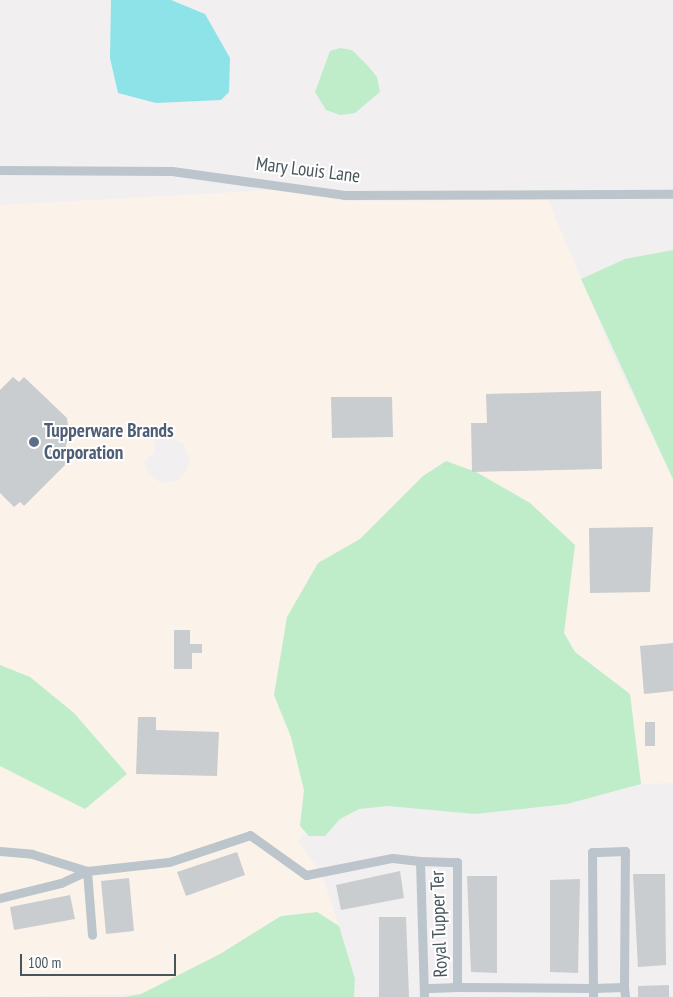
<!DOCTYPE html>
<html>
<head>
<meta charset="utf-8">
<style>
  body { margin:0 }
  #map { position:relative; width:673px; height:997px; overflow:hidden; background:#f1efef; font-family:"PT Sans Narrow",sans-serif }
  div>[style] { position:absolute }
  .commercial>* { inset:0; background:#fbf3e9 }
  .green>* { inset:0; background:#bfedca }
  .water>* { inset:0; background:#8ee3e8 }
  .building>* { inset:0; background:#c9cdd0 }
  .minor>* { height:9px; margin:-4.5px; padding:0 4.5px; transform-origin:4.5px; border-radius:4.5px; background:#bbc5cb }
  .dots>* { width:14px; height:14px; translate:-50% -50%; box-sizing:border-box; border:2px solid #fff; border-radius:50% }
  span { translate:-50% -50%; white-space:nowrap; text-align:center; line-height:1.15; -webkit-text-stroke:4px #fff; paint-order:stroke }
  .street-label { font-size:19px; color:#48555b }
  .service-label { font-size:19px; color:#4e5e75; font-weight:700 }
  .left { translate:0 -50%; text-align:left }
  .scale { position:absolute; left:20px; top:954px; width:156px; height:22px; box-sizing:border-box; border:2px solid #48555b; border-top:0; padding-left:6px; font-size:15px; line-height:18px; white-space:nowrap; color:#48555b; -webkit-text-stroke:4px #fff; paint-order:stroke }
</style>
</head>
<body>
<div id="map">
  <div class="commercial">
    <i style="clip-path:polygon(evenodd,275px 190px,344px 201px,548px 200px,616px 362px,673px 479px,673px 783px,641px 784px,630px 694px,575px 652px,564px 633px,575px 545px,530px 503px,476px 472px,423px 476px,360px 539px,318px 563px,274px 695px,291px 737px,304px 790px,300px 825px,305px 832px,298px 842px,321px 872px,339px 926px,317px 912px,141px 994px,0 997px,0 766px,85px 809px,127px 774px,74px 713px,30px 677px,0 665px,0 205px,275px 190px,169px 437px,183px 444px,190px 459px,186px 472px,176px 481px,161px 483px,149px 475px,144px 461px,154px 453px,154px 441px,169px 437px)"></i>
  </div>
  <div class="green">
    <i style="clip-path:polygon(340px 48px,352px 50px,368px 66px,377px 77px,380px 92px,355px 113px,340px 115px,326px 110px,315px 92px,330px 51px)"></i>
    <i style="clip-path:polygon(673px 250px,673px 479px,581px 279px,625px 259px)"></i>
    <i style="clip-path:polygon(446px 461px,476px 472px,530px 503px,575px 545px,564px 633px,575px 652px,630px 694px,641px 784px,567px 804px,475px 814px,388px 806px,359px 809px,340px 819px,325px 836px,309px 836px,300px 826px,304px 790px,291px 737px,274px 695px,287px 617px,318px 563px,360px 539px,423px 476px)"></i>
    <i style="clip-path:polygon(0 665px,30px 677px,74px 713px,127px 774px,85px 809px,0 766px)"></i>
    <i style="clip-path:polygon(317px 912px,339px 926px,355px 979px,354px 997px,125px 997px,141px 994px,220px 954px,281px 916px)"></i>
  </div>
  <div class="water">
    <i style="clip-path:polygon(111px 0,171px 0,205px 14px,230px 58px,229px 92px,221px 100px,156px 103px,118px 93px,110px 58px)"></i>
  </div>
  <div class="building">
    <i style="clip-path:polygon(13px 377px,19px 382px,24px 377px,67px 418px,70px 440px,66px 444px,66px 464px,24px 506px,20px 502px,14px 507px,0 493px,0 390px)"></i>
    <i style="clip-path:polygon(601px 391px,602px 469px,472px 472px,471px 423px,487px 423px,486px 394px)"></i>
    <i style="clip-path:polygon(331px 397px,392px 397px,393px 437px,332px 438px)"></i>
    <i style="clip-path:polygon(653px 527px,650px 592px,590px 593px,589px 528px)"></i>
    <i style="clip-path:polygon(174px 630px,190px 630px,190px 644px,202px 644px,202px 653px,192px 653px,192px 669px,174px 669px)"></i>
    <i style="clip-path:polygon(673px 643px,673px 691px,644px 694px,640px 646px)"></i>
    <i style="clip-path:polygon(138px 717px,156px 717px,156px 730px,219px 732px,217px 776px,136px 774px)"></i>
    <i style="clip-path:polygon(645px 722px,655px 722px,655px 746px,645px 746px)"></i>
    <i style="clip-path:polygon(237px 852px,245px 875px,186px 896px,177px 872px)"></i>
    <i style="clip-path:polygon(400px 871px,404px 898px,341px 910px,336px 885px)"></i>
    <i style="clip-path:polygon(633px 874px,665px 874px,666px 965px,638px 967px)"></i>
    <i style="clip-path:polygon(467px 876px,497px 876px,497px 973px,471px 972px)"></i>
    <i style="clip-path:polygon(129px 878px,134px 931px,106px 934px,101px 881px)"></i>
    <i style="clip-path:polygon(580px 879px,578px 973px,550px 972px,550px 880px)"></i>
    <i style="clip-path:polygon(70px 895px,75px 919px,14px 930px,10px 907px)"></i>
    <i style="clip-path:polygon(379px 917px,406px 917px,409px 997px,379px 997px)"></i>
    <i style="clip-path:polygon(669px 985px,669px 997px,638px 997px,638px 986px)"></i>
  </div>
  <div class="minor">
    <i style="left:0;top:170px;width:172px;rotate:0.3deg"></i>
    <i style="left:172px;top:171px;width:174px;rotate:7.9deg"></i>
    <i style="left:344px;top:195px;width:329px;rotate:-0.2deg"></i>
    <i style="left:0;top:851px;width:32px;rotate:5deg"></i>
    <i style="left:32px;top:854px;width:58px;rotate:17.2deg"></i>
    <i style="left:87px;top:871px;width:64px;rotate:85.5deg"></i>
    <i style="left:420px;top:861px;width:37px;rotate:2deg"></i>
    <i style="left:457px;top:862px;width:125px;rotate:90deg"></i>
    <i style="left:457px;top:987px;width:33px;rotate:178deg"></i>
    <i style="left:0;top:898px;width:63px;rotate:-13.8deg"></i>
    <i style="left:61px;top:883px;width:29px;rotate:-25deg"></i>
    <i style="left:87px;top:871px;width:82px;rotate:-6.3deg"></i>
    <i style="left:169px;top:862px;width:85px;rotate:-18.4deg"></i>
    <i style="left:250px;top:835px;width:69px;rotate:35.5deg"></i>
    <i style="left:306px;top:875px;width:88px;rotate:-11.2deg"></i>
    <i style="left:392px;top:858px;width:28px;rotate:6deg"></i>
    <i style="left:420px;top:861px;width:136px;rotate:88.3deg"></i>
    <i style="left:457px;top:987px;width:136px;rotate:0.4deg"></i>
    <i style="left:593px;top:988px;width:9px;rotate:90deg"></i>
    <i style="left:624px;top:987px;width:136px;rotate:-89.6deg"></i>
    <i style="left:625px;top:851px;width:33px;rotate:178deg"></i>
    <i style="left:592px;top:852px;width:136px;rotate:89.6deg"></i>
    <i style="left:593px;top:988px;width:31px;rotate:-2deg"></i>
    <i style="left:624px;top:987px;width:10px;rotate:84deg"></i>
  </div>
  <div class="dots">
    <i style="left:34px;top:442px;background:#5c6f8a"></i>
  </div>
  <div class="street-label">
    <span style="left:308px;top:170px;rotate:7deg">Mary Louis Lane</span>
    <span style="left:439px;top:924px;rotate:-92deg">Royal Tupper Ter</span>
  </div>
  <div class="service-label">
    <span class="left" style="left:44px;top:442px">Tupperware Brands<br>Corporation</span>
  </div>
  <div class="scale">100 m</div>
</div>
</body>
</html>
